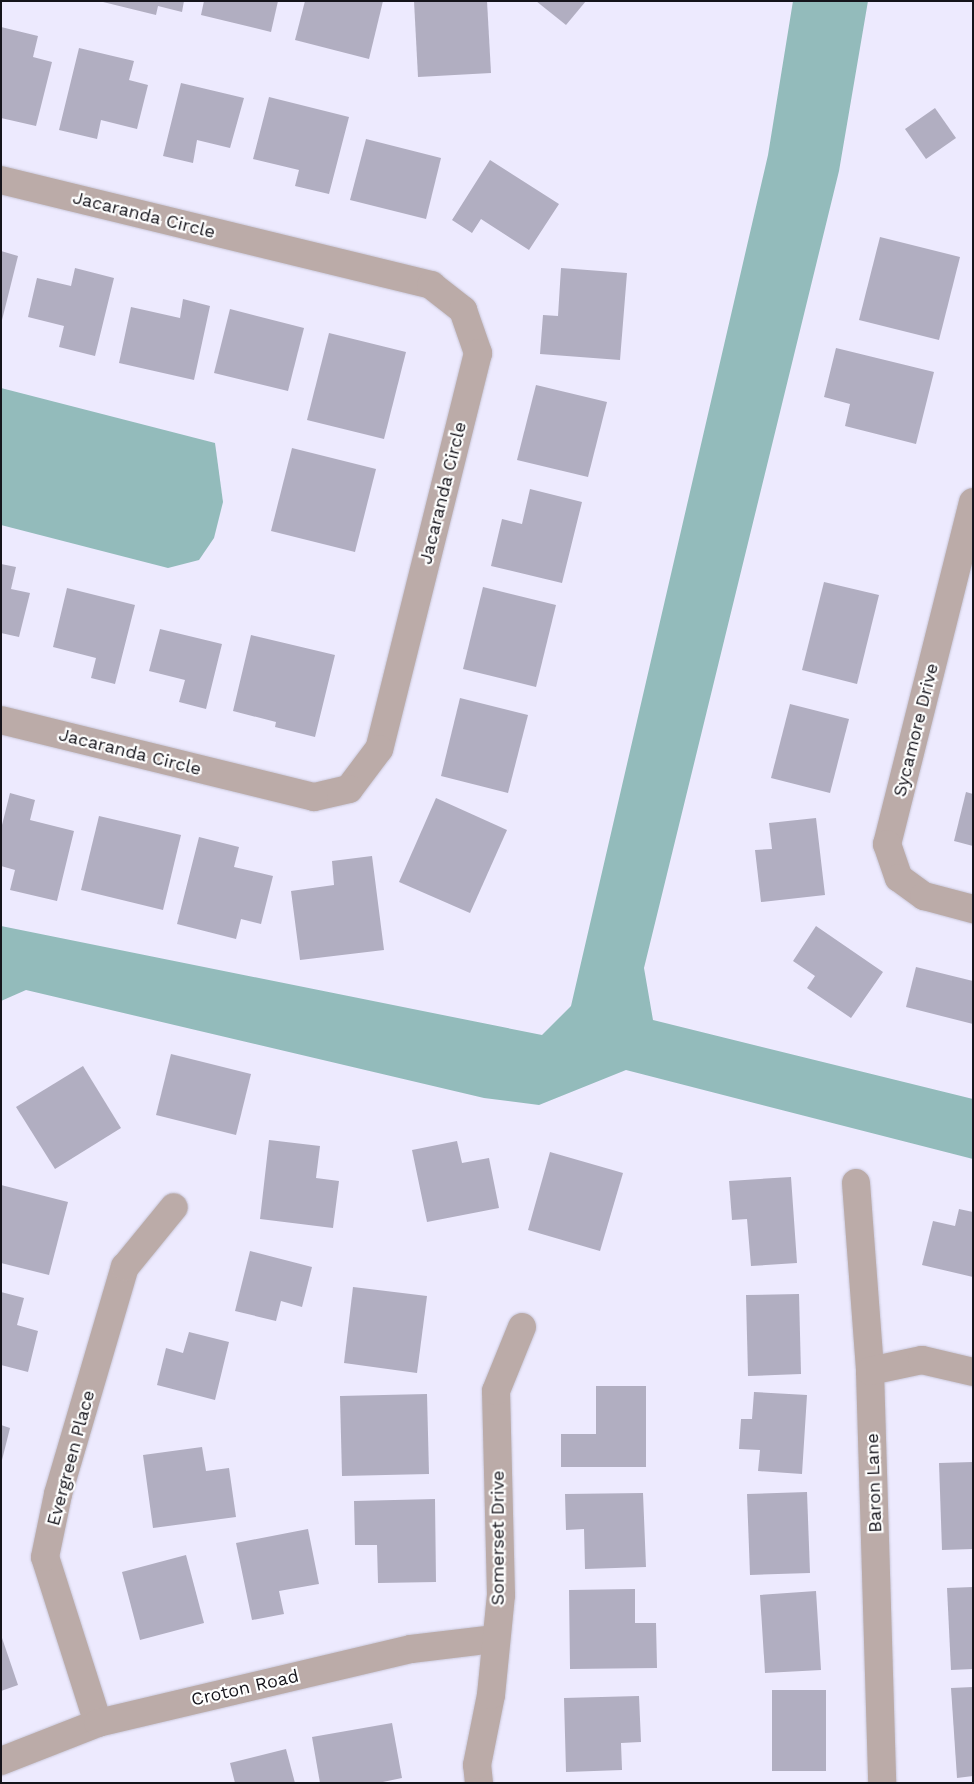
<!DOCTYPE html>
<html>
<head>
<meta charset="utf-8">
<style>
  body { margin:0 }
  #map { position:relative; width:974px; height:1784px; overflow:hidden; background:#edeafe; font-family:"Work Sans",sans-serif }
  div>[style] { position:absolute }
  .water>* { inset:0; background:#93bbbb }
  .building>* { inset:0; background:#b1aec1 }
  .roads { filter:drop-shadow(0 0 1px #cac8da) drop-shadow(0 0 1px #cac8da) }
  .street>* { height:28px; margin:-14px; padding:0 14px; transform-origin:14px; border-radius:14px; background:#bbaba8 }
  span { translate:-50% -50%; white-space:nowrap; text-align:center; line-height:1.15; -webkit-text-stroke:4.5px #fff; paint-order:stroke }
  .street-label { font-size:18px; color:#15141b }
  .frame { position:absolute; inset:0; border:2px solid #15141b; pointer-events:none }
</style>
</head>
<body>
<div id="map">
  <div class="water">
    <i style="clip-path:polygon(793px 1px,868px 1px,839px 171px,644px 968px,653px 1020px,973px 1099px,973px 1159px,626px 1070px,539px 1105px,484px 1098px,26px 990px,1px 1001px,1px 926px,542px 1035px,571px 1006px,768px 155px)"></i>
    <i style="clip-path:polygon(1px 388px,215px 443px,223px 502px,214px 538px,199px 560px,168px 568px,1px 525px)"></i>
  </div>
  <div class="building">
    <i style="clip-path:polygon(184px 1px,182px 12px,158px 6px,156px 15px,103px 2px)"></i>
    <i style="clip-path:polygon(204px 1px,278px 1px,271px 32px,201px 15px)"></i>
    <i style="clip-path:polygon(305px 1px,383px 1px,369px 59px,295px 40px)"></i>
    <i style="clip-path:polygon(414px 1px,487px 1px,491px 73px,418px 77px)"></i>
    <i style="clip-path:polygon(536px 1px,586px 1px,566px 25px)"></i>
    <i style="clip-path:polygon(1px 27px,38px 36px,33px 57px,52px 62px,36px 126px,1px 118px)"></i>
    <i style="clip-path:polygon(79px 48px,134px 61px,129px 80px,148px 85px,137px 129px,101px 120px,97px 139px,59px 130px)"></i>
    <i style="clip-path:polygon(181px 83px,244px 98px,230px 148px,197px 140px,193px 163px,163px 156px)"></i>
    <i style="clip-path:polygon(269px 97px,349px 117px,329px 194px,295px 186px,299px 170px,253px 159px)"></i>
    <i style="clip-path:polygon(935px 108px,956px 138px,926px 159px,905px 129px)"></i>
    <i style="clip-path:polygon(366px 139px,441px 158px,426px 219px,350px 200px)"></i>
    <i style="clip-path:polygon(490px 160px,559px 204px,529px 250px,481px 219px,472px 233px,452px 220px)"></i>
    <i style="clip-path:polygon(880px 237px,960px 257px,939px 340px,859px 320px)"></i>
    <i style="clip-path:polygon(1px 251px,18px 256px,2px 320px,1px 320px)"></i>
    <i style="clip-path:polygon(75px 268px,114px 278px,95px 356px,59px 347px,64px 326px,28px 317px,37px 278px,71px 286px)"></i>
    <i style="clip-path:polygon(561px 268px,627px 273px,620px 360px,540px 354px,543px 315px,558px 316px)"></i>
    <i style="clip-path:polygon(183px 299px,210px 306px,194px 380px,119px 363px,131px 307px,180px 318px)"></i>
    <i style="clip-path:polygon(230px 309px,304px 328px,288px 391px,214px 373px)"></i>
    <i style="clip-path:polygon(329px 333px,406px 352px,384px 439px,307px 420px)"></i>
    <i style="clip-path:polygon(836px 348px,934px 372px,916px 444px,845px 426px,850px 404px,824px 397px)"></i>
    <i style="clip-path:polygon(536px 385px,607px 402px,588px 477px,517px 460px)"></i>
    <i style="clip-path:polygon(292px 448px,376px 469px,355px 552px,271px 531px)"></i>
    <i style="clip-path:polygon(530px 489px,582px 502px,562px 583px,491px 566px,502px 519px,522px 524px)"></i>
    <i style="clip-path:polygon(1px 564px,16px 567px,11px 589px,30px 593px,19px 637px,1px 633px)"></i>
    <i style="clip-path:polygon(824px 582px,879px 595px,857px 684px,802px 670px)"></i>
    <i style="clip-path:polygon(483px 587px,556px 605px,536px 687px,463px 669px)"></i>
    <i style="clip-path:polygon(67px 588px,135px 605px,115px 684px,91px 678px,96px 658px,53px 647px)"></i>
    <i style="clip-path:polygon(160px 629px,222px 644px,206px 709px,179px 702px,185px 680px,149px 671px)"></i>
    <i style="clip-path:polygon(251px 635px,335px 655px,315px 737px,275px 727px,276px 722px,233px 711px)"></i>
    <i style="clip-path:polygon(460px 698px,528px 715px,508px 793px,441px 776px)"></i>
    <i style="clip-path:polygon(790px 704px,849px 719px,830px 793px,771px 778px)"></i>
    <i style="clip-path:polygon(966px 792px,973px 794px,973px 846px,954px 841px)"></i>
    <i style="clip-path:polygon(10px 793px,35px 800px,30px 820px,74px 831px,57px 901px,10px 890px,15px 870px,1px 866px,1px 829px)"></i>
    <i style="clip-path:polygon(436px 798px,507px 830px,470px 913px,399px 882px)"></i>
    <i style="clip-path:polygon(99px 816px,181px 835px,163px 910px,81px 890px)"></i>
    <i style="clip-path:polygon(816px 818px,825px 895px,761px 902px,755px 850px,772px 849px,769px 823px)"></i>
    <i style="clip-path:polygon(199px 837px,239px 847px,234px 867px,273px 876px,261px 924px,241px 919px,236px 939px,177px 924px)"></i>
    <i style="clip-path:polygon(372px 856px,384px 950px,300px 960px,291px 891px,334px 885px,332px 861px)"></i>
    <i style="clip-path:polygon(816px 926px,883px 972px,851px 1018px,807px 988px,815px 976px,793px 961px)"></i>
    <i style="clip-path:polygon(916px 967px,973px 981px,973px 1024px,906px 1007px)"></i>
    <i style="clip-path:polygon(171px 1054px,251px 1074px,236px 1135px,156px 1115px)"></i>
    <i style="clip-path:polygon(83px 1066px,121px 1128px,55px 1169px,16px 1107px)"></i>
    <i style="clip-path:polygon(269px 1140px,320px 1146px,316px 1178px,339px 1181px,333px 1228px,260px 1219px)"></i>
    <i style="clip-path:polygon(457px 1141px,462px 1163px,489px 1158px,499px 1208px,427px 1222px,412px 1150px)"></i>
    <i style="clip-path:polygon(550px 1152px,623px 1173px,600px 1251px,528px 1230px)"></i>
    <i style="clip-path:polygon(791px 1177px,797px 1263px,751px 1266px,747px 1219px,732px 1220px,729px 1181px)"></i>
    <i style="clip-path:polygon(1px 1185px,68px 1202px,49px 1275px,1px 1263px)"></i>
    <i style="clip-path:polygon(959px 1209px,973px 1212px,973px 1277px,922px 1265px,933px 1221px,955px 1226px)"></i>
    <i style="clip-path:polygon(250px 1251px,312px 1267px,302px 1307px,281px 1301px,276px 1321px,235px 1311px)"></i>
    <i style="clip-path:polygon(353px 1287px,427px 1296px,417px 1373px,344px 1363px)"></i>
    <i style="clip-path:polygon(1px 1292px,24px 1298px,17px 1325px,38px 1331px,28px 1372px,1px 1365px)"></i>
    <i style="clip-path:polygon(799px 1294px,801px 1374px,748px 1376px,746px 1295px)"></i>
    <i style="clip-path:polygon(189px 1332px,229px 1342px,215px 1400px,157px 1385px,166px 1348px,183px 1353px)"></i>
    <i style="clip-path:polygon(596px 1386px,646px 1386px,646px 1467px,561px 1467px,561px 1434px,596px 1434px)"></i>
    <i style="clip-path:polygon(754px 1392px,807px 1395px,802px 1474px,758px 1471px,760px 1450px,739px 1449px,741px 1419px,752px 1419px)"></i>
    <i style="clip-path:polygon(427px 1394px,429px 1474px,342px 1476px,340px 1396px)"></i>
    <i style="clip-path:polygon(1px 1425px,10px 1428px,2px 1460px,1px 1460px)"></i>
    <i style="clip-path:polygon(202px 1447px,206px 1471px,229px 1468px,236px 1517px,153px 1528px,143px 1455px)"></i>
    <i style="clip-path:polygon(973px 1462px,973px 1549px,942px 1550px,939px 1463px)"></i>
    <i style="clip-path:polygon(807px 1492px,810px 1573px,750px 1575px,747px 1494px)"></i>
    <i style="clip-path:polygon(643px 1493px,646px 1567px,585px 1569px,584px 1529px,566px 1530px,565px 1494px)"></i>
    <i style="clip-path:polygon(435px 1499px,436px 1582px,378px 1583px,377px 1545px,355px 1545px,354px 1501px)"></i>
    <i style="clip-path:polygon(308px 1529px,319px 1584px,279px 1591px,284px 1614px,252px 1620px,236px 1543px)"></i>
    <i style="clip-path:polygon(186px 1555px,204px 1623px,140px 1640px,122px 1572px)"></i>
    <i style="clip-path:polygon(973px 1587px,973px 1669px,951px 1670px,947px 1588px)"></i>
    <i style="clip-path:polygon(635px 1589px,635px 1623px,656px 1623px,657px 1668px,570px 1669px,569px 1590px)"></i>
    <i style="clip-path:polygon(816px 1591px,821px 1670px,765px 1673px,760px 1595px)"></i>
    <i style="clip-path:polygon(1px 1635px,18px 1685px,1px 1691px)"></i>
    <i style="clip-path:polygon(973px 1687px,973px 1776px,957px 1778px,951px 1688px)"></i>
    <i style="clip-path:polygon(772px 1690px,826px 1690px,826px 1771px,772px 1771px)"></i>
    <i style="clip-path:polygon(639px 1696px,641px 1742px,621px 1743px,622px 1770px,566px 1772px,564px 1698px)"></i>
    <i style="clip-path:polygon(392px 1723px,402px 1778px,378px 1783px,320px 1783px,312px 1737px)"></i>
    <i style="clip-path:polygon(286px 1749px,295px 1783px,235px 1783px,230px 1763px)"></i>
  </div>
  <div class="roads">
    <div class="street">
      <i style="left:1px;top:180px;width:443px;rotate:13.7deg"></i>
      <i style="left:431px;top:285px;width:41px;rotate:38deg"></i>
      <i style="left:463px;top:310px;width:46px;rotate:70.8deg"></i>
      <i style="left:478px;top:353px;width:408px;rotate:104deg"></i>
      <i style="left:379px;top:749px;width:50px;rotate:126.9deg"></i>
      <i style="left:349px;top:789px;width:36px;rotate:167deg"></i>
      <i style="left:314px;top:797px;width:322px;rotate:-166.2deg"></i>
      <i style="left:973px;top:502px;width:353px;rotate:104.1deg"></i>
      <i style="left:887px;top:844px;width:36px;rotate:71deg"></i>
      <i style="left:899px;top:878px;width:31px;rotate:36deg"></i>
      <i style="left:924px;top:896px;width:51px;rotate:14.9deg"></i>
      <i style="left:856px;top:1183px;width:189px;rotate:85.7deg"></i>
      <i style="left:870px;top:1371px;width:412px;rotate:88.3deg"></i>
      <i style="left:870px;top:1371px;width:53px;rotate:-11.9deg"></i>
      <i style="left:922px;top:1360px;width:52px;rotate:13.2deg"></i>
      <i style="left:98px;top:1723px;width:174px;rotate:-107.7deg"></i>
      <i style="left:45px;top:1557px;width:64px;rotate:-78.3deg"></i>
      <i style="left:58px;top:1494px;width:237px;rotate:-73.6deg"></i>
      <i style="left:125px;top:1267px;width:77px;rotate:-50.8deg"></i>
      <i style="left:1px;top:1761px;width:104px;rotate:-21.4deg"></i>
      <i style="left:98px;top:1723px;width:322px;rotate:-13.3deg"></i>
      <i style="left:411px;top:1649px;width:85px;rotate:-6.8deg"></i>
      <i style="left:479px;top:1783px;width:18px;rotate:-96deg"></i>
      <i style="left:477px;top:1765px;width:71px;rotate:-78.7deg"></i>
      <i style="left:491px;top:1695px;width:100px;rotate:-84.3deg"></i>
      <i style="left:501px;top:1595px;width:204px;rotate:-91.4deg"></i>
      <i style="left:496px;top:1391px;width:69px;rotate:-67.9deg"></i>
    </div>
  </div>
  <div class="street-label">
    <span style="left:144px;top:215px;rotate:14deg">Jacaranda Circle</span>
    <span style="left:443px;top:493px;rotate:-76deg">Jacaranda Circle</span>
    <span style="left:916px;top:730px;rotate:-76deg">Sycamore Drive</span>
    <span style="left:130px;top:752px;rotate:14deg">Jacaranda Circle</span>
    <span style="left:71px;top:1458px;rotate:-75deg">Evergreen Place</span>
    <span style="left:874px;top:1483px;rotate:-92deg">Baron Lane</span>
    <span style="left:498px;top:1538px;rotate:-90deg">Somerset Drive</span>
    <span style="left:245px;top:1688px;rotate:-13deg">Croton Road</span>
  </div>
  <div class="frame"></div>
</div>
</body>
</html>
